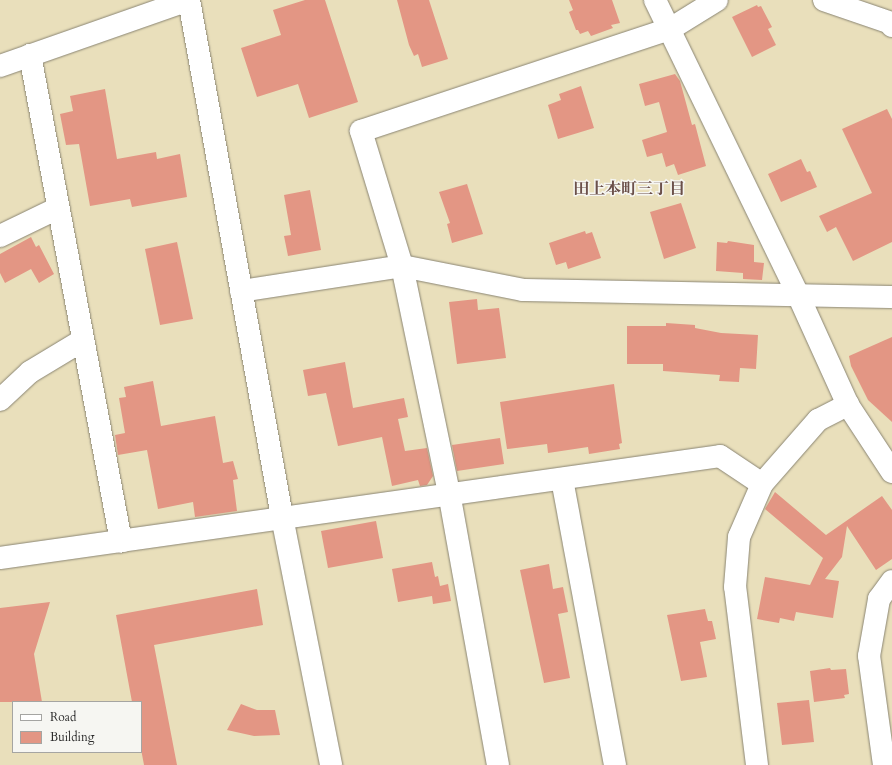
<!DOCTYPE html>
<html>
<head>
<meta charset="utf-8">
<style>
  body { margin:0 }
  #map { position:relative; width:892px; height:765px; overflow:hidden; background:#e9dfbb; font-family:Cardo,"Noto Serif JP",serif }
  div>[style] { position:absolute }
  .building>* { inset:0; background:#e39684 }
  .roads { filter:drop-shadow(0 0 1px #8a8573) drop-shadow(0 0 1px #8a8573) }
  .minor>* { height:22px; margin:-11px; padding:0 11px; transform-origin:11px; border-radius:11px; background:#fff }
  span { translate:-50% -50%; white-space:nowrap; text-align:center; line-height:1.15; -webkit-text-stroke:3px #f6f6f2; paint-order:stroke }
  .neighbourhood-label { font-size:16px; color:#6b504a; font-weight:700 }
  .legend { position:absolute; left:12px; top:701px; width:130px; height:52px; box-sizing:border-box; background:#f6f6f2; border:1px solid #a5a5a2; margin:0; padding:5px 7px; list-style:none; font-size:12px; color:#2b2b2b }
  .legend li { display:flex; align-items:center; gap:8px; height:20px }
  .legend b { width:20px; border:1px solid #a5a5a2 }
</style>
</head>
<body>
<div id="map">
  <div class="building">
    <i style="clip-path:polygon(305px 0,325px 0,358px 102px,309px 118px,298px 84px,257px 97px,241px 48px,281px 35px,273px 10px)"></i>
    <i style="clip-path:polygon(397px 0,429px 0,448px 59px,422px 67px,418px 54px,414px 56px,409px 45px)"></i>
    <i style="clip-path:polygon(569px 0,612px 0,620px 23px,611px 25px,613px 28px,591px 36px,588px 31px,580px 34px,578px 30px,576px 30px,569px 12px,573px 10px)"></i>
    <i style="clip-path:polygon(757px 5px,758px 7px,761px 6px,772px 27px,768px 29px,776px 45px,752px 57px,732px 17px)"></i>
    <i style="clip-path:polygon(675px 74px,680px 81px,692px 125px,695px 124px,706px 166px,678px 175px,674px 164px,666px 167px,662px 153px,647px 157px,642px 140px,667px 132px,659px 102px,645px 106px,639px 84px)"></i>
    <i style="clip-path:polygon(581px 86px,594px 128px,558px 139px,548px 105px,561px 100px,559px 94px)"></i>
    <i style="clip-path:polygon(105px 89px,117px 159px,156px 152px,157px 159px,180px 154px,187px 197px,132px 207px,130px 199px,90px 206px,79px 144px,66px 145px,60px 114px,73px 111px,70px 96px)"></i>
    <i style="clip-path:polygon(887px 109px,892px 119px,892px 242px,853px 261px,836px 227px,827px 232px,819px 216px,872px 193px,842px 129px)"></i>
    <i style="clip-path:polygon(801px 159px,807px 172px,810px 171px,817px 187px,781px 202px,768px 174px)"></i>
    <i style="clip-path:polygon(467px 184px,483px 234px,452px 243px,447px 224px,450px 223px,439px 192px)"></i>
    <i style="clip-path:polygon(310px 190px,321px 250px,288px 256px,284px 236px,291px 235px,284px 195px)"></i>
    <i style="clip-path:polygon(681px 203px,696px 248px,664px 259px,650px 212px)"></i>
    <i style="clip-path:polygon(585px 231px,586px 234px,592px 232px,601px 258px,568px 269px,566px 262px,556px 265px,549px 243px)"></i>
    <i style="clip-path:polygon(31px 237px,36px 247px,39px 245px,54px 274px,39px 283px,31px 269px,5px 283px,0 273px,0 254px)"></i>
    <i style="clip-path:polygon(728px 241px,754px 245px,754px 262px,764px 263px,762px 280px,743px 279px,743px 273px,716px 271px,717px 242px,727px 243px)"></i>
    <i style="clip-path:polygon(177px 242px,193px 319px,160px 325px,145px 249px)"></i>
    <i style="clip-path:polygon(477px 299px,478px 310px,499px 308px,506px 358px,457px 364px,449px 302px)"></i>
    <i style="clip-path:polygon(666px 323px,695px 325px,695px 328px,721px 333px,758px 335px,756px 369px,740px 368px,739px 382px,719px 381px,720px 375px,663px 371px,663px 364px,627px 364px,627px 326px,666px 326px)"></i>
    <i style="clip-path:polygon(892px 337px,892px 422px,868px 400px,851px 366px,849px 356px)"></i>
    <i style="clip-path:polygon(345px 362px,353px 408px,404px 398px,408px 417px,398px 419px,405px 451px,427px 448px,433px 476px,427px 485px,420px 486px,418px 480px,392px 486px,382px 437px,338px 446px,326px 393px,308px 396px,303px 370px)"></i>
    <i style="clip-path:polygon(153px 381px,161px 426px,215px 416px,223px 463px,233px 461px,238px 479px,233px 480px,237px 511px,195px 517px,193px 502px,158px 509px,147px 450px,118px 455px,115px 435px,125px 433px,119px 398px,126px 397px,124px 387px)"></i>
    <i style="clip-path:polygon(614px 384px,622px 443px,619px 444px,620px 449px,589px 454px,588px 447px,548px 453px,547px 444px,507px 449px,500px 402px)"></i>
    <i style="clip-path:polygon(500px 438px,504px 464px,457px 471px,452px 445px)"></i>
    <i style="clip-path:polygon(775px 492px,826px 535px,882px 496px,892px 510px,892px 559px,876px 570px,847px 526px,842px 557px,825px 579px,839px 581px,833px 618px,796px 612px,794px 621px,780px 618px,779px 623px,757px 619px,765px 577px,810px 585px,823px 558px,765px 509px)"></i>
    <i style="clip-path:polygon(376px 521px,383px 558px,328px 568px,321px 531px)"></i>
    <i style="clip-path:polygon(432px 562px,435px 577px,438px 576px,440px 586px,448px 584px,451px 601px,433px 604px,432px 596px,398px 602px,392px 569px)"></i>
    <i style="clip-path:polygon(549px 564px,553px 589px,563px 587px,568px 612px,558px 614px,570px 678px,544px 683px,520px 570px)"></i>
    <i style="clip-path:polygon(257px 589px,263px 625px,154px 645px,177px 765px,144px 765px,141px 749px,141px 702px,132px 702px,116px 615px)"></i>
    <i style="clip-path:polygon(50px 602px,34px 654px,42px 702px,0 702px,0 608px)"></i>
    <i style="clip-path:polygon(705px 609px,708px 621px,712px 621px,716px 639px,700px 642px,707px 677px,681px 681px,667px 615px)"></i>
    <i style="clip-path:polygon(830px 668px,831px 670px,846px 669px,849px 694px,844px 695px,845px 698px,814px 702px,810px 671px)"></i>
    <i style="clip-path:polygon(809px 700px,814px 742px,782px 745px,777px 703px)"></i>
    <i style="clip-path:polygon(241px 704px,257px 710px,275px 710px,280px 735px,254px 736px,227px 730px)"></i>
  </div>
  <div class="roads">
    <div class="minor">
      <i style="left:189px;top:0;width:525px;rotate:79.8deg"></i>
      <i style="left:282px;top:517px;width:253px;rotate:78.8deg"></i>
      <i style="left:655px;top:0;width:330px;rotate:64.1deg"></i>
      <i style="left:799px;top:297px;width:119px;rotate:65.6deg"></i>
      <i style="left:848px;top:405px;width:80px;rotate:56.7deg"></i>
      <i style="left:824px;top:0;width:71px;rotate:18.9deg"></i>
      <i style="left:891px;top:23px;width:3px;rotate:72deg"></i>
      <i style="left:30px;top:55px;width:495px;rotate:79.4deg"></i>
      <i style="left:0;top:66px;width:199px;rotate:-19.3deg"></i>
      <i style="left:0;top:236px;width:64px;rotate:-25.8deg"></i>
      <i style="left:241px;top:291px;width:163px;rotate:-8.8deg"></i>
      <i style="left:402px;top:266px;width:123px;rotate:11.2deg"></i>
      <i style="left:523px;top:290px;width:369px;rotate:1.1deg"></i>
      <i style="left:0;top:400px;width:41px;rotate:-43deg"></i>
      <i style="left:30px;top:372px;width:62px;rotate:-31.1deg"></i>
      <i style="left:562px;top:479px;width:291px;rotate:79.5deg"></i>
      <i style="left:0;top:558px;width:727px;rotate:-8.06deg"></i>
      <i style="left:720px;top:456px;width:50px;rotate:33.7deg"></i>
      <i style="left:498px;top:765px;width:276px;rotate:-100.2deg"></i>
      <i style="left:449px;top:493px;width:232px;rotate:-101.7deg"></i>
      <i style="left:402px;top:266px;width:141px;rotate:-106.9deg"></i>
      <i style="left:361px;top:131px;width:325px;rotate:-18.3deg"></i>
      <i style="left:670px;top:29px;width:55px;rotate:-31.7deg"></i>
      <i style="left:757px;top:765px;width:179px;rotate:-97deg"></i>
      <i style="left:735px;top:587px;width:50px;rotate:-85.4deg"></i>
      <i style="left:739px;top:537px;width:58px;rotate:-66.5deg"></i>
      <i style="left:762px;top:484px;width:85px;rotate:-48.8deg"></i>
      <i style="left:818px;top:420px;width:34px;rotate:-27deg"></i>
      <i style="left:884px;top:765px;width:110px;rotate:-97.8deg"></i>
      <i style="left:869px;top:656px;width:58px;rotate:-80deg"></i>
      <i style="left:879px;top:599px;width:22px;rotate:-54deg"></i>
    </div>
  </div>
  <div class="neighbourhood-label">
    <span style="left:629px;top:189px">田上本町三丁目</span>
  </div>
  <ul class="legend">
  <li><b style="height:5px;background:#fff"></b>Road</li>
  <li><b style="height:11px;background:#e39684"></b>Building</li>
  </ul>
</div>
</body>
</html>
